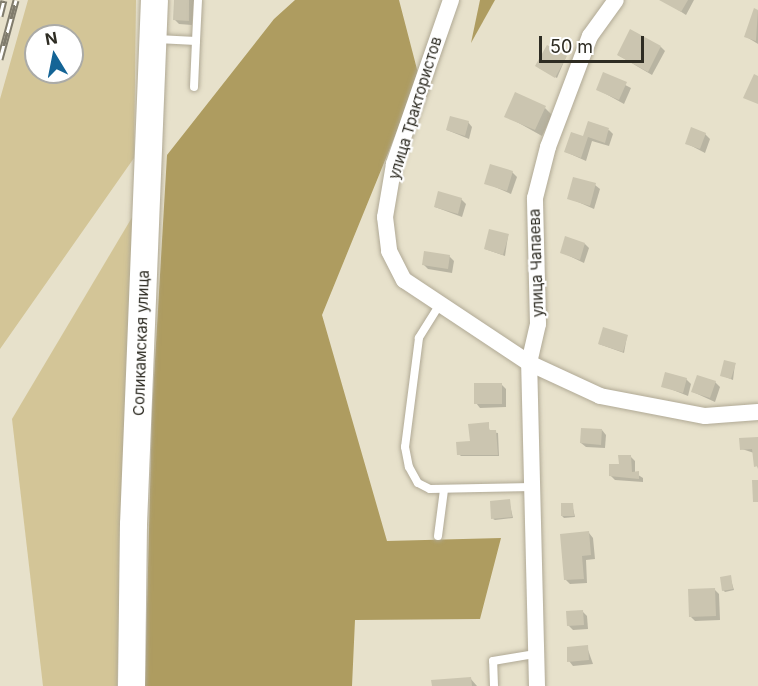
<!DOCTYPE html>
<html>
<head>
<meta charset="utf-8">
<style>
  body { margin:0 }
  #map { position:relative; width:758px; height:686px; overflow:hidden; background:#e7e1cb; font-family:Inter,sans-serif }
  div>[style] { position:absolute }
  .green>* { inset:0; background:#d3c597 }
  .forest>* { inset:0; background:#ae9c60 }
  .shadow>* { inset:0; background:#0003 }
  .building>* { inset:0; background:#cbc5b0 }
  .roads { filter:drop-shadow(0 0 2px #b0a995) drop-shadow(0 0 2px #b0a995) }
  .lane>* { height:8px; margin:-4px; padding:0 4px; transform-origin:4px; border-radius:4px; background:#fff }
  .street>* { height:16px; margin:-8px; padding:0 8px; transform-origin:8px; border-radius:8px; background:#fff }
  .primary>* { height:27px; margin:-13.5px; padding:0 13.5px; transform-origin:13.5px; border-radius:13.5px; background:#fff }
  .rail>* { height:7px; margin-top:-3.5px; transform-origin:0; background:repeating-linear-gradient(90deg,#fff 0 14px,#807c6d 0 28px); box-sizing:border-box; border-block:2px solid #807c6d }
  span { translate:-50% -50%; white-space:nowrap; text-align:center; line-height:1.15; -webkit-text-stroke:4.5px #fff; paint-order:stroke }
  .street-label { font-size:15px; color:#2e2c23 }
  .north { position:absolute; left:24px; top:24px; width:60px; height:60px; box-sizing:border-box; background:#fff; border:2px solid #ababa7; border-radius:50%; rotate:350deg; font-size:16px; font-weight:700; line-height:24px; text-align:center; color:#2e2c23 }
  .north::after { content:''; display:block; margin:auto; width:21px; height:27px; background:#146496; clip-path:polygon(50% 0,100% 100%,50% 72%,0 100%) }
  .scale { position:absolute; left:539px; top:36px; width:105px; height:27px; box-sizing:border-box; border:3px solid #2e2c23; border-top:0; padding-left:8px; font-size:18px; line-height:21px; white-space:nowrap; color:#2e2c23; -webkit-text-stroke:4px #fff; paint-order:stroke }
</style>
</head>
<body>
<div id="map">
  <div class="green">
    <i style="clip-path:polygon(evenodd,28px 0,136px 0,134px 158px,0 349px,0 99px,28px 0,36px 36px,72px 36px,72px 72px,36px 72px,36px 36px)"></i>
    <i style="clip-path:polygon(134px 214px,117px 686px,43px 686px,12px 419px)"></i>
  </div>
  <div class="forest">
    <i style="clip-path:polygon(295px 0,399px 0,419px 77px,322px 315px,387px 541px,501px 538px,480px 619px,355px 620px,352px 686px,145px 686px,152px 412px,167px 155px,274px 19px)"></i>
    <i style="clip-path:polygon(480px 0,495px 0,471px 43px)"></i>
  </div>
  <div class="shadow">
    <i style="clip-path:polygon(176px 0,194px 0,192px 25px,179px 24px,175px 20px)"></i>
    <i style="clip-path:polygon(663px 0,694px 0,686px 15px)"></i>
    <i style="clip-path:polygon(755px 10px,758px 11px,758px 44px,745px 36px)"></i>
    <i style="clip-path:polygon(661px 47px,665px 51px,652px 75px,618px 55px)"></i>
    <i style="clip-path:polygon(566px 57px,557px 78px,539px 68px)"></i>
    <i style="clip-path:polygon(604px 74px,631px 88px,624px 104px,597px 89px)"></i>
    <i style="clip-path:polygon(545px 108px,552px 115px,542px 136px,506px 116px)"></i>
    <i style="clip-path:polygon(468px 122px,472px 127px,469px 139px,447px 130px)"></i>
    <i style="clip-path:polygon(609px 130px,613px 134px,609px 146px,592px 141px,586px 161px,566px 152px,584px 138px)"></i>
    <i style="clip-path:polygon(705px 134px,710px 139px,705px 153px,686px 143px)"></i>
    <i style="clip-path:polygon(512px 172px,517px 177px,511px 194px,486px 183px)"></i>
    <i style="clip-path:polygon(595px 185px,600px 189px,594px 209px,569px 198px)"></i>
    <i style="clip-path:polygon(461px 199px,466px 204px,462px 217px,435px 207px)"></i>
    <i style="clip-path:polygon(508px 236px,505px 256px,485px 249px)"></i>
    <i style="clip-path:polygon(585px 244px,589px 248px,584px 263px,561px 252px)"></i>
    <i style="clip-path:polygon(449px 256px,454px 261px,452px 273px,428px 269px,423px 264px)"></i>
    <i style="clip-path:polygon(627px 336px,624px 353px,599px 344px)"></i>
    <i style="clip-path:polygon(735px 364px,733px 380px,721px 375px)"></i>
    <i style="clip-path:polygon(686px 379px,691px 384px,688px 396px,663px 386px)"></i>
    <i style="clip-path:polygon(715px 382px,720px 387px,715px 402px,693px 392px)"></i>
    <i style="clip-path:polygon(501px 384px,506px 389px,506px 407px,480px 408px,476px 403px)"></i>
    <i style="clip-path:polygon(488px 424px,490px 432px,498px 433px,499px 456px,460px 456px)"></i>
    <i style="clip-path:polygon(602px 430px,606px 435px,605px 448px,586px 447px,581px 443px)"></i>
    <i style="clip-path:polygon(758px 439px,758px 469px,754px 453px,742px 449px)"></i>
    <i style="clip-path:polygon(630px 456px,635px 461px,635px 473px,643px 478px,643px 482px,615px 480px,610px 475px)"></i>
    <i style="clip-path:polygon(509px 501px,513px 518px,495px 520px,493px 519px)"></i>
    <i style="clip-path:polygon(572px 504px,575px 517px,564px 518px,562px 516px)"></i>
    <i style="clip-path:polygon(589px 533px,593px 538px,595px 559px,586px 560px,587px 583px,570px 584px,565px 579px)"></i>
    <i style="clip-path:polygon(730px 577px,734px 590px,725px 592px,723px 590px)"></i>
    <i style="clip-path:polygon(714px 589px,719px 594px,720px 620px,695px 621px,691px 617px)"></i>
    <i style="clip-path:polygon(583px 612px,587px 616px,588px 629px,573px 630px,568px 625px)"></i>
    <i style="clip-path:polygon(587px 647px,593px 664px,573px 666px,569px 661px)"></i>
    <i style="clip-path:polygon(470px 678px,477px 686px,433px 686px)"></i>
  </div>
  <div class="building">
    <i style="clip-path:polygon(174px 0,189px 0,189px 21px,173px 20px)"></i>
    <i style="clip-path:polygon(659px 0,688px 0,681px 12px)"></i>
    <i style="clip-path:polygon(754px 8px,758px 10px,756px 41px,744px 37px)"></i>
    <i style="clip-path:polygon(630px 29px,661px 46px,648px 72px,617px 55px)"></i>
    <i style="clip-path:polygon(547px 45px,567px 56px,555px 78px,535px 66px)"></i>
    <i style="clip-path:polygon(603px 72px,627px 82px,619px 100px,596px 90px)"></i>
    <i style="clip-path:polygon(754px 74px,758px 76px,758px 104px,743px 98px)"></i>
    <i style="clip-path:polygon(515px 92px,546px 106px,535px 130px,504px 117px)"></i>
    <i style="clip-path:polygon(450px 116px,469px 121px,465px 136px,446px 130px)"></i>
    <i style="clip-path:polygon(588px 121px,609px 128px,605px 143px,588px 137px,581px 158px,564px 152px,571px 132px,583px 136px)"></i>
    <i style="clip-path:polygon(691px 127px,706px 133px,700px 149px,685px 144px)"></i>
    <i style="clip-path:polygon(490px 164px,513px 171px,507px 191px,484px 184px)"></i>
    <i style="clip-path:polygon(573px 177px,596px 183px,590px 206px,567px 199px)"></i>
    <i style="clip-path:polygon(438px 191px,462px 198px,458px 214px,434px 207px)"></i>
    <i style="clip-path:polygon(489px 229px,509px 234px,503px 255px,484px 249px)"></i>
    <i style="clip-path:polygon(565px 236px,585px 243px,580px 260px,560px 253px)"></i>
    <i style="clip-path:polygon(424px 251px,450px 255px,448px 269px,422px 265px)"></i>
    <i style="clip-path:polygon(603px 327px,628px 335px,623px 352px,598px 344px)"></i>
    <i style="clip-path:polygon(724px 360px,736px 363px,731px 379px,720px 376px)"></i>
    <i style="clip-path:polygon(665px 372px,687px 378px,683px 393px,661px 387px)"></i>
    <i style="clip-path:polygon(697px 375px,716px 381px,710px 398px,691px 392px)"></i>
    <i style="clip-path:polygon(474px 383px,502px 383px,502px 404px,474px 404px)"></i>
    <i style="clip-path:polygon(489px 422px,489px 430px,496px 430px,498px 455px,457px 455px,456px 442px,470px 441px,468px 424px)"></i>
    <i style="clip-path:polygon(581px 428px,602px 429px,601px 445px,580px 443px)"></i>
    <i style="clip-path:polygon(758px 437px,758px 466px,754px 467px,752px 449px,740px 450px,739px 438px)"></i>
    <i style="clip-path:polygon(618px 455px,631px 455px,632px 472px,639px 471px,639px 479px,609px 476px,609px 464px,619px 464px)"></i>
    <i style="clip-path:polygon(752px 480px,758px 480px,758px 502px,753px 502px)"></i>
    <i style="clip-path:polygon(510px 499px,512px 517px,491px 519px,490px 501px)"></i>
    <i style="clip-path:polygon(561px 503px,573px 503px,574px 516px,561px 516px)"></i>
    <i style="clip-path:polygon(589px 531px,591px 555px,582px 556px,584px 579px,564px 580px,560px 534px)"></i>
    <i style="clip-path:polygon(731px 575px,733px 589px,722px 591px,720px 577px)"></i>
    <i style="clip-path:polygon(715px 588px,716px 616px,689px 617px,688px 589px)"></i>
    <i style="clip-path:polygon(583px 610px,584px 625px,567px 626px,566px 611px)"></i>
    <i style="clip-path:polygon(588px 645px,589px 660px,567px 662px,567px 647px)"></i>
    <i style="clip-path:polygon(471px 677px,472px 686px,432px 686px,431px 680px)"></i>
  </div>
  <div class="roads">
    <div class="lane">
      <i style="left:157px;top:39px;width:39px;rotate:3deg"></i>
      <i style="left:196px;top:41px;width:41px;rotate:-87.2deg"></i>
      <i style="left:194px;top:87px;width:46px;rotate:-87.5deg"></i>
      <i style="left:440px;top:304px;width:40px;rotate:122deg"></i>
      <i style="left:419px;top:338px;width:110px;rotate:97.3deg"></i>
      <i style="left:405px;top:447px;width:20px;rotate:79deg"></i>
      <i style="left:409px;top:467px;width:18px;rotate:61deg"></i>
      <i style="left:418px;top:483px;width:13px;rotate:27deg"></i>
      <i style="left:430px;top:489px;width:102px;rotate:-1.1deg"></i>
      <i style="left:438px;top:536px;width:46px;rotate:-82.6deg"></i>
      <i style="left:494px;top:686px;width:25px;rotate:-92deg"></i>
      <i style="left:493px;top:661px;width:43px;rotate:-9.5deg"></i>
    </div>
    <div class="street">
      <i style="left:451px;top:0;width:174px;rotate:109.2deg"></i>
      <i style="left:394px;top:164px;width:54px;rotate:99.6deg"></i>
      <i style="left:385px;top:217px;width:34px;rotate:83deg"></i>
      <i style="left:389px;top:251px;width:33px;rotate:63deg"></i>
      <i style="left:404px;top:280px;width:150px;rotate:33.6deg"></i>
      <i style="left:529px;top:363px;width:78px;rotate:24.9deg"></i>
      <i style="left:600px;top:396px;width:107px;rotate:10.8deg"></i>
      <i style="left:705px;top:416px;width:53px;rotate:-4.3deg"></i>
      <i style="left:537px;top:686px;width:323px;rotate:-91.4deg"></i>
      <i style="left:529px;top:363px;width:40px;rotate:-77deg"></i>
      <i style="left:538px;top:324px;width:126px;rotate:-91.4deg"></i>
      <i style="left:535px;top:198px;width:53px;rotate:-75.7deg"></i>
      <i style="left:548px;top:147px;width:119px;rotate:-69.3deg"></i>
      <i style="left:590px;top:36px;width:44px;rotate:-54.2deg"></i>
    </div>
    <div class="primary">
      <i style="left:131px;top:686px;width:162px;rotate:-89.3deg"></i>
      <i style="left:133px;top:524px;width:524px;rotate:-87.71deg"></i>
    </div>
  </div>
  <div class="rail">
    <i style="left:0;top:16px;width:16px;rotate:-76deg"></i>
    <i style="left:0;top:59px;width:61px;rotate:-74.8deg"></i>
  </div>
  <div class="street-label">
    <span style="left:415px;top:108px;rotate:-73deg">улица Трактористов</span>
    <span style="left:536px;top:263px;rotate:-92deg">улица Чапаева</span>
    <span style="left:141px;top:343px;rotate:-88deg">Соликамская улица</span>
  </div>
  <div class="north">N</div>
  <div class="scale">50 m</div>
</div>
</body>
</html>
